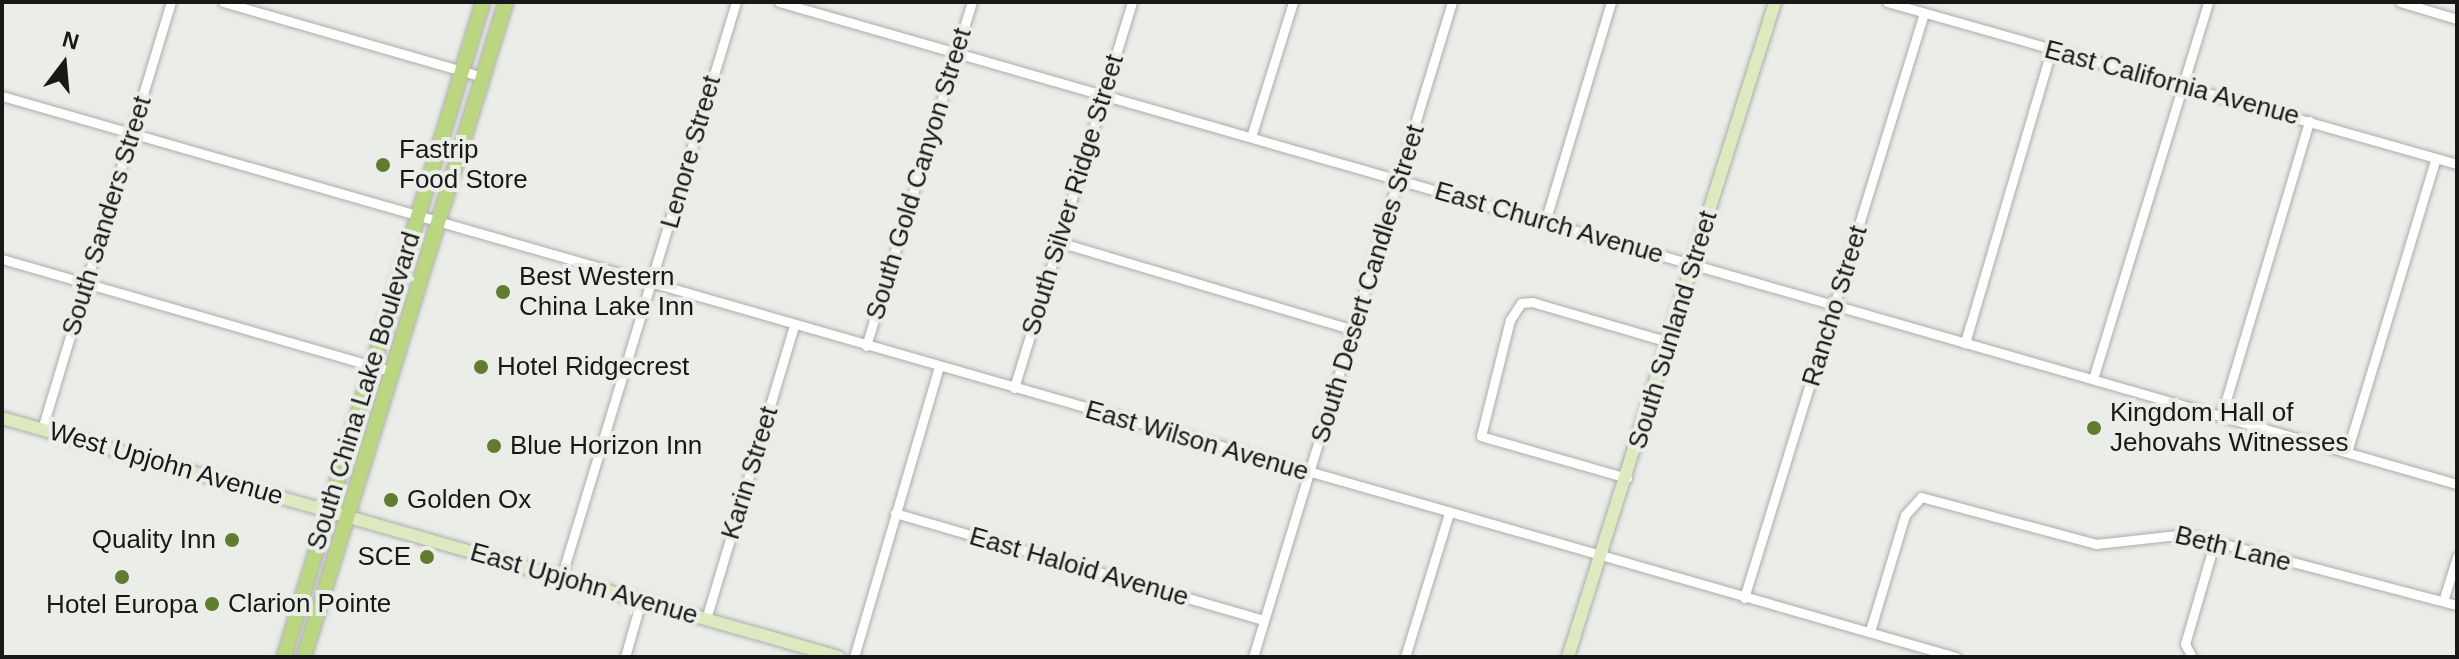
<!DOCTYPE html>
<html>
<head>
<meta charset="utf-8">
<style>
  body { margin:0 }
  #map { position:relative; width:2459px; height:659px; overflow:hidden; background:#ebede9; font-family:Arial,sans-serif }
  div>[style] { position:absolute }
  .roads { filter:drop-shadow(0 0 2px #acadaa) drop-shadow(0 0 2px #acadaa) }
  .street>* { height:9px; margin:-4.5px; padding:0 4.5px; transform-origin:4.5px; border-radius:4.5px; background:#fff }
  .secondary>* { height:12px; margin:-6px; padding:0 6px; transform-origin:6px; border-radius:6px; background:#ddeac0 }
  .primary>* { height:14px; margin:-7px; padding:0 7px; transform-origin:7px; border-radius:7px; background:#bbd680 }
  .dots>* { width:22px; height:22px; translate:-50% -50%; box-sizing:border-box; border:4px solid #ebede9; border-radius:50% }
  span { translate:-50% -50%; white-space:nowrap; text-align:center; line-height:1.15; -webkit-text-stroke:8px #ebede9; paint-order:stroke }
  .street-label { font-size:26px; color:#181917 }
  .poi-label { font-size:26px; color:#181917 }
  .left { translate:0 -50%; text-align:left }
  .right { translate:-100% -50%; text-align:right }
  .frame { position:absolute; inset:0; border:4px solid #181917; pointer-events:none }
  .north { position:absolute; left:24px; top:24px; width:80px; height:80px; -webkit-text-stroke:6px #ebede9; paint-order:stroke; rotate:16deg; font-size:22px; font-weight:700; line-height:32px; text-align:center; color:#181917 }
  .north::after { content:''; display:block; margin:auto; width:28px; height:36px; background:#181917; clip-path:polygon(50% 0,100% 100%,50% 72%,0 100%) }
</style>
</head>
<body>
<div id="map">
  <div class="roads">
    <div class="street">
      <i style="left:223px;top:2px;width:271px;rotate:16.1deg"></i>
      <i style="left:779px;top:2px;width:1746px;rotate:16.03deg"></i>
      <i style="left:1887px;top:2px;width:593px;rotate:15.87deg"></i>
      <i style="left:2400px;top:2px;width:59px;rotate:16.6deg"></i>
      <i style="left:2px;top:96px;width:2033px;rotate:16.02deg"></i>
      <i style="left:1251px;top:137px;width:141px;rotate:-72.7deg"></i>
      <i style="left:1545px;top:222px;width:230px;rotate:-73.3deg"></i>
      <i style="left:1062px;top:243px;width:302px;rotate:16.6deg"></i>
      <i style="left:2px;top:259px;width:407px;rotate:16.1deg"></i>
      <i style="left:1970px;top:325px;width:19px;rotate:106deg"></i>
      <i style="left:1965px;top:343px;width:305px;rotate:-73.6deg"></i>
      <i style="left:866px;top:346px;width:360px;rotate:-72.9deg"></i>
      <i style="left:2093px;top:379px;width:394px;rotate:-73deg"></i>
      <i style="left:1014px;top:388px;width:404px;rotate:-73deg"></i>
      <i style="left:2221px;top:417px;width:309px;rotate:-73.4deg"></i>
      <i style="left:42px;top:429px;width:446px;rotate:-73.2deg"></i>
      <i style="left:2347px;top:452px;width:307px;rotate:-73.2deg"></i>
      <i style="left:1627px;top:478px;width:152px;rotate:-164deg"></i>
      <i style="left:1481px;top:436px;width:120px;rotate:-76deg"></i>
      <i style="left:1510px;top:320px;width:20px;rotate:-57deg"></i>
      <i style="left:1521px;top:303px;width:11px;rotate:-5deg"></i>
      <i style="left:1532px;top:302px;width:143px;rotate:16.3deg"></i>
      <i style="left:895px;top:513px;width:384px;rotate:16.2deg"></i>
      <i style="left:561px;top:578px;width:602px;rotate:-73.1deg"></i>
      <i style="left:1744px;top:598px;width:612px;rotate:-72.9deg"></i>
      <i style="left:2444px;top:598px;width:43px;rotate:-72.4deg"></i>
      <i style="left:1874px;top:618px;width:14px;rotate:107deg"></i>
      <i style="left:1870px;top:631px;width:121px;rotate:-73.2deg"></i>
      <i style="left:1905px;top:515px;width:24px;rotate:-48deg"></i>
      <i style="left:1921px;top:497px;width:181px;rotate:15deg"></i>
      <i style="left:2096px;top:544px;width:91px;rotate:-6.3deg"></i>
      <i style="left:2186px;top:534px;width:280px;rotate:14.7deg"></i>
      <i style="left:706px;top:619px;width:306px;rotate:-73.3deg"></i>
      <i style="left:625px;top:657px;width:58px;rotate:-74.1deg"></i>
      <i style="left:854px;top:657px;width:302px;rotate:-73.7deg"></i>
      <i style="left:1253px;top:657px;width:685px;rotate:-73.1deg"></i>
      <i style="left:1405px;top:657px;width:151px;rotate:-73deg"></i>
      <i style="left:2192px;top:657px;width:15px;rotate:-118deg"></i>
      <i style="left:2185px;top:644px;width:107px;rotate:-73.8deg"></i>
    </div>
    <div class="secondary">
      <i style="left:2px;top:418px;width:870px;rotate:15.94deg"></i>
      <i style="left:1568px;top:657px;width:687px;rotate:-72.46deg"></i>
    </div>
    <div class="primary">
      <i style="left:284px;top:657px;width:685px;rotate:-73.1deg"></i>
      <i style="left:304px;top:657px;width:685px;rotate:-72.86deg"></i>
    </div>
  </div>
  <div class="dots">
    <i style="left:383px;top:165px;background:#617c30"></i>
    <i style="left:503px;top:292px;background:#617c30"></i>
    <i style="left:481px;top:367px;background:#617c30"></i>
    <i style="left:2094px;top:428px;background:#617c30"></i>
    <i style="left:494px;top:446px;background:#617c30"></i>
    <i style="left:391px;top:500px;background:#617c30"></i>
    <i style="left:232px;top:540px;background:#617c30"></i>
    <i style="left:427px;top:557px;background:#617c30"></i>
    <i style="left:122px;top:577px;background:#617c30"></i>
    <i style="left:212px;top:604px;background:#617c30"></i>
  </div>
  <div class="street-label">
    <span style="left:2172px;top:83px;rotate:15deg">East California Avenue</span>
    <span style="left:691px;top:152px;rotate:-74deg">Lenore Street</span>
    <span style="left:919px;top:174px;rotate:-73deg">South Gold Canyon Street</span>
    <span style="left:1073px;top:195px;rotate:-73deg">South Silver Ridge Street</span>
    <span style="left:107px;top:216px;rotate:-73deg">South Sanders Street</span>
    <span style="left:1549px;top:223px;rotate:16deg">East Church Avenue</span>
    <span style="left:1368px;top:284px;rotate:-73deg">South Desert Candles Street</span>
    <span style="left:1835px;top:306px;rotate:-73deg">Rancho Street</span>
    <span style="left:1673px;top:330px;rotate:-73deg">South Sunland Street</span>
    <span style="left:364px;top:391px;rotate:-73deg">South China Lake Boulevard</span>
    <span style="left:1197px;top:441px;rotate:16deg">East Wilson Avenue</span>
    <span style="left:166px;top:464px;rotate:16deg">West Upjohn Avenue</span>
    <span style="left:750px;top:473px;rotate:-73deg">Karin Street</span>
    <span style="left:2233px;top:549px;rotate:14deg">Beth Lane</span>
    <span style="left:1079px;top:567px;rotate:16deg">East Haloid Avenue</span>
    <span style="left:584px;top:584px;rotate:16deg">East Upjohn Avenue</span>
  </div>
  <div class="poi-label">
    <span class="left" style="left:399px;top:165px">Fastrip<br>Food Store</span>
    <span class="left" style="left:519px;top:292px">Best Western<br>China Lake Inn</span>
    <span class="left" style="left:497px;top:367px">Hotel Ridgecrest</span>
    <span class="left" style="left:2110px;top:428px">Kingdom Hall of<br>Jehovahs Witnesses</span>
    <span class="left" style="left:510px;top:446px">Blue Horizon Inn</span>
    <span class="left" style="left:407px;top:500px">Golden Ox</span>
    <span class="right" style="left:216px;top:540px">Quality Inn</span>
    <span class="right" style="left:411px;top:557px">SCE</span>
    <span class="left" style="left:228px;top:604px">Clarion Pointe</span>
    <span style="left:122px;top:605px">Hotel Europa</span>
  </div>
  <div class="frame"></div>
  <div class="north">N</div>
</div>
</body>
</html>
